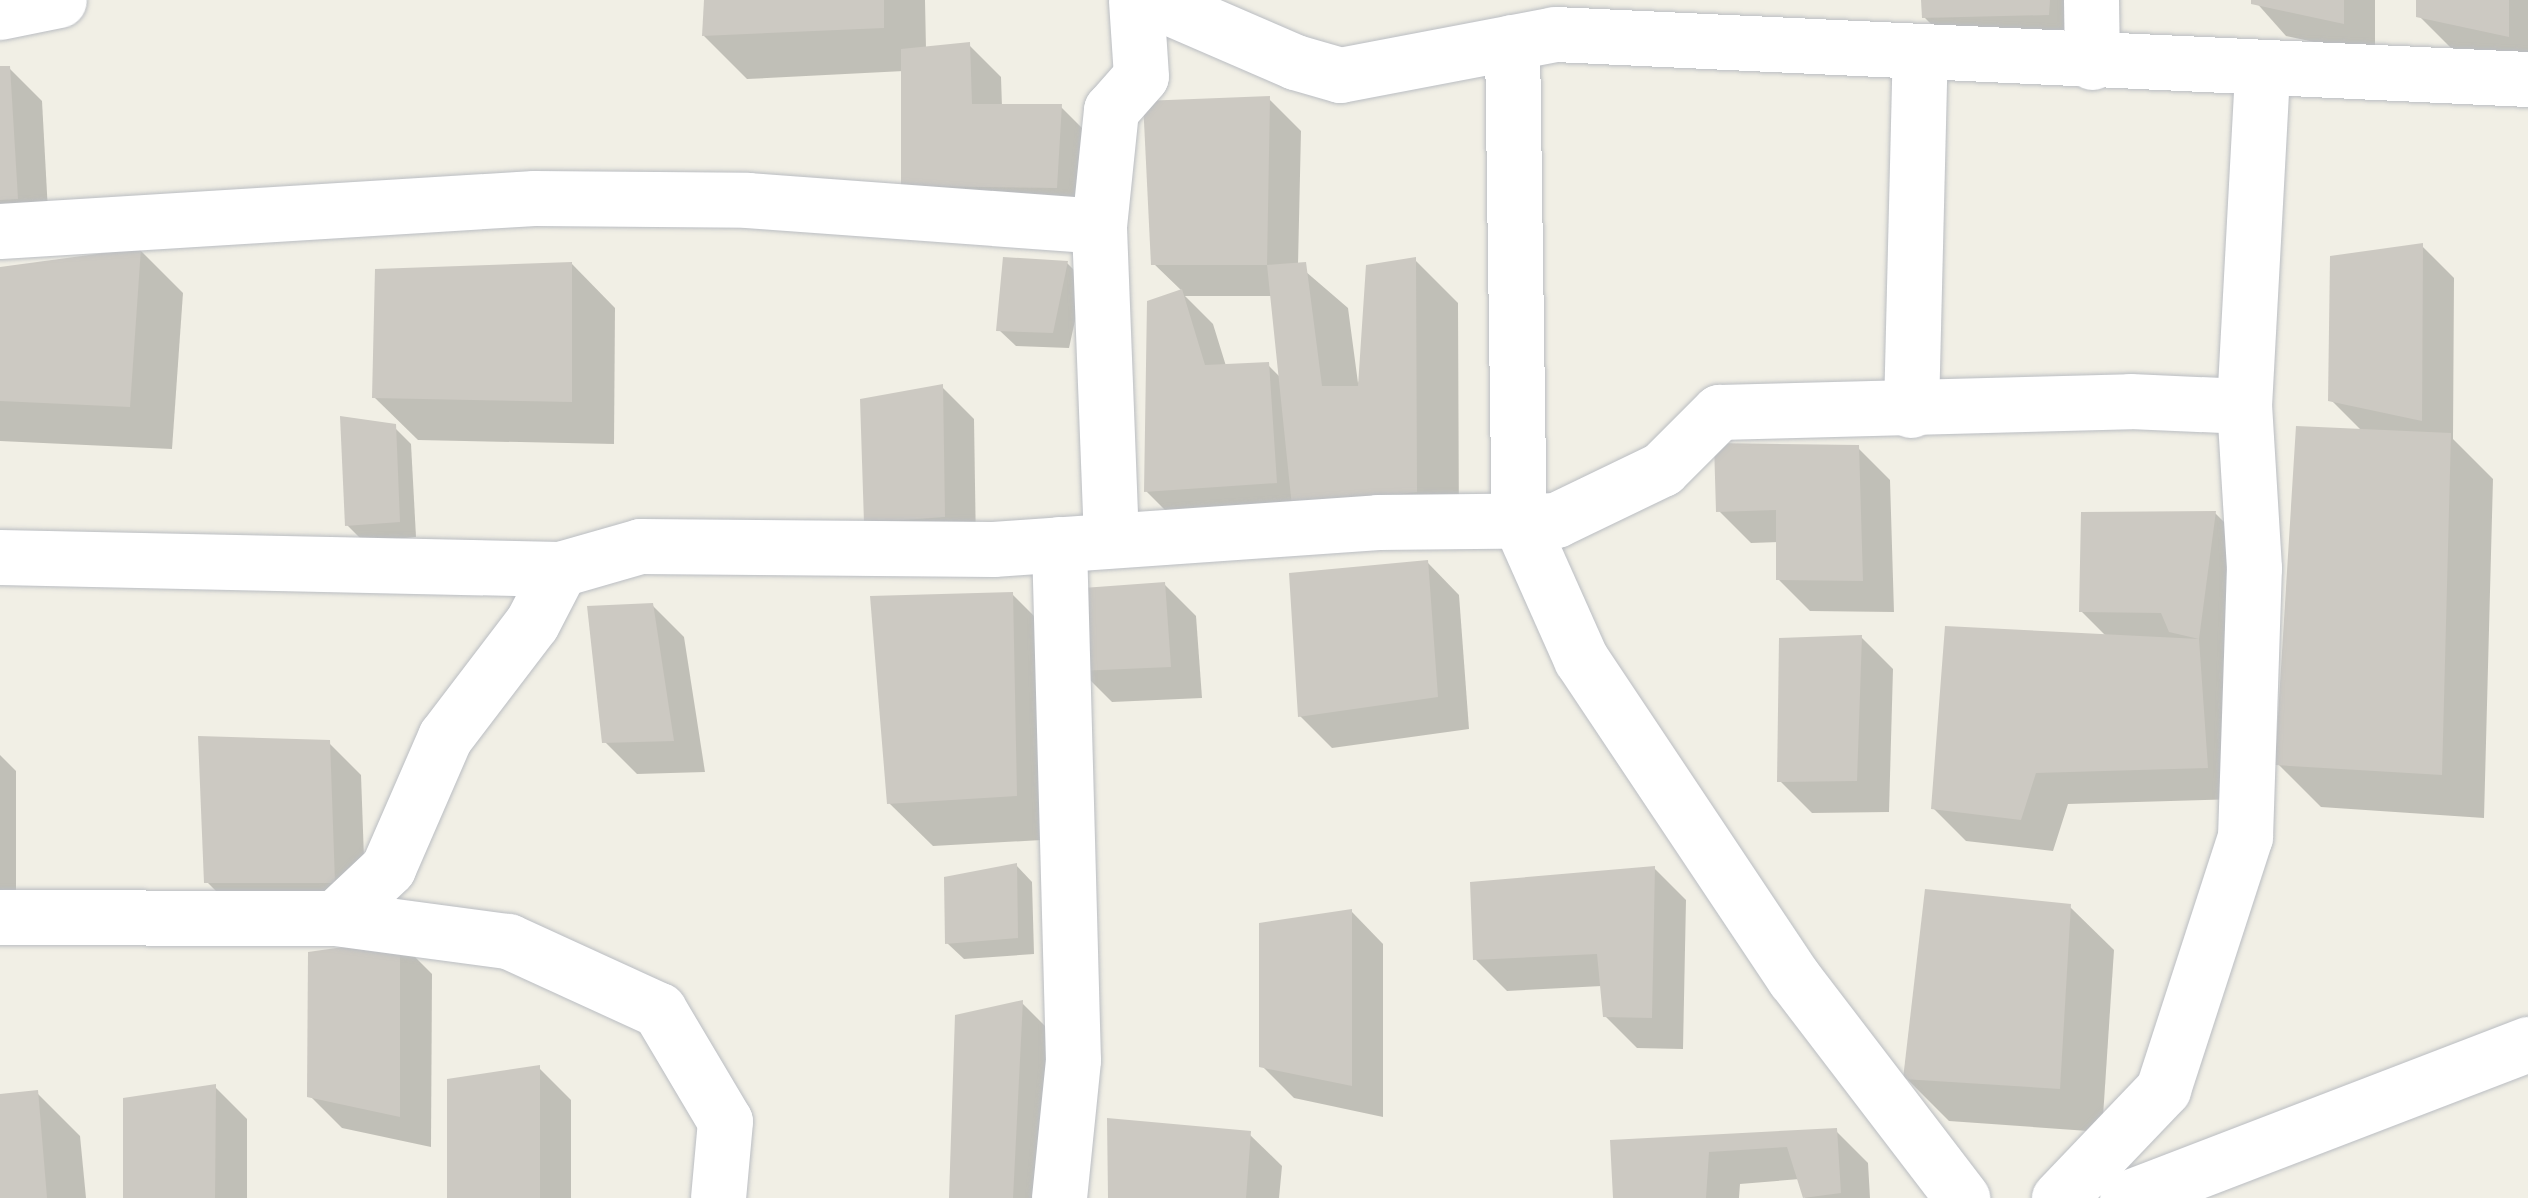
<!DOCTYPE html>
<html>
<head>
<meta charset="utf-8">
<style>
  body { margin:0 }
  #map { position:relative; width:2528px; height:1198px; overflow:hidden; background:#f1efe5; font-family:Arial,sans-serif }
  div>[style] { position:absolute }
  .shadow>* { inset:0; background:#0003 }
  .building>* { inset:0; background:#ccc9c2 }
  .roads { filter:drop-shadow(0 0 2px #babdc2) drop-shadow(0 0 2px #babdc2) }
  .minor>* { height:55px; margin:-27.5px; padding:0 27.5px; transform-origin:27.5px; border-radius:27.5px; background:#fff }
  span { translate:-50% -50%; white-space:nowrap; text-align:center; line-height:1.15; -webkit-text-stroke:8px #fff; paint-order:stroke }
</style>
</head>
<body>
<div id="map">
  <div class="shadow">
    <i style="clip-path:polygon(706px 0,925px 0,926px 49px,969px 45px,1001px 77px,1002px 107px,1061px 107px,1093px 139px,1088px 219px,936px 218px,904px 71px,747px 79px,704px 36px)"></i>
    <i style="clip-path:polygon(1924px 0,2081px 0,2081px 46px,1956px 49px,1924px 17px)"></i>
    <i style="clip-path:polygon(2254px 0,2375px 0,2375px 55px,2286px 36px)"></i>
    <i style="clip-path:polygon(2419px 0,2528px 0,2528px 65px,2451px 48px,2419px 16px)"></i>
    <i style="clip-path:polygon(9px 68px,42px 101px,49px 230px,0 234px,0 69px)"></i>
    <i style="clip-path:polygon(evenodd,1269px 99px,1301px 131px,1298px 265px,1348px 308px,1358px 383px,1415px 260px,1458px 303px,1459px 535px,1178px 523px,1146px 491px,1182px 291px,1154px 264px,1269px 99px,1185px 296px,1272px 296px,1281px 378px,1268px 365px,1226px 366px,1213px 324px,1185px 296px)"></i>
    <i style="clip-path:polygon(2422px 246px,2454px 278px,2453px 439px,2493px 479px,2484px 818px,2321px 807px,2278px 764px,2362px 431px,2331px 400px)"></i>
    <i style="clip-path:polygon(140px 250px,183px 293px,172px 449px,0 441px,0 270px)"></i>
    <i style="clip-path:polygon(1067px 263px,1084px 280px,1069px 348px,1016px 346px,999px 330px)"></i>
    <i style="clip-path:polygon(572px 264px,615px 308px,614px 444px,418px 440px,374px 397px)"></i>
    <i style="clip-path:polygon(942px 387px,974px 419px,976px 549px,866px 521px)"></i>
    <i style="clip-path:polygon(394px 427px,411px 444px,416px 537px,364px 542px,347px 525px)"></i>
    <i style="clip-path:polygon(1858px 448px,1890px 480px,1894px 612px,1810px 611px,1778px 579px,1779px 542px,1751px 543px,1719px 511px)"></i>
    <i style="clip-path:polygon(2215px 513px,2247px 545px,2239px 799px,2068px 804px,2053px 851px,1966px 841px,1934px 809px,2107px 637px,2081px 611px)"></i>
    <i style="clip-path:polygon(1427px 562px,1459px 595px,1469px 729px,1332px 748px,1300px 716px)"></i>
    <i style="clip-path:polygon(1164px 584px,1196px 616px,1202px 698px,1112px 702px,1080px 670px)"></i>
    <i style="clip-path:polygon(1012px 594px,1056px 638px,1059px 839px,933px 846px,889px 803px)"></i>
    <i style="clip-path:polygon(652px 605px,684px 637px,705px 772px,637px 774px,605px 742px)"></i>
    <i style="clip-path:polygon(1861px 637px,1893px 669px,1889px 812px,1812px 813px,1780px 781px)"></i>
    <i style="clip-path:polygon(329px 743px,361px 775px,366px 914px,239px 914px,207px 882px)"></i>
    <i style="clip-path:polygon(0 755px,16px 771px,16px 917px,0 916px)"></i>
    <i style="clip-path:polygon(1016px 865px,1032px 882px,1034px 954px,964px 959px,947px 943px)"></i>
    <i style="clip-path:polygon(1654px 868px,1686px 900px,1683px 1049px,1637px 1048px,1605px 1016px,1602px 986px,1507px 991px,1475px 959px)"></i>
    <i style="clip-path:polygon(2070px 907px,2114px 950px,2102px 1132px,1949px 1121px,1906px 1078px)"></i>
    <i style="clip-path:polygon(1352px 912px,1383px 944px,1383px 1117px,1294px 1098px,1262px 1066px)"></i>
    <i style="clip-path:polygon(400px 942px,432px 974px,431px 1147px,342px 1128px,310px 1096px)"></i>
    <i style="clip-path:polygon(1022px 1003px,1054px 1035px,1046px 1198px,952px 1198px)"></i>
    <i style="clip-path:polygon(539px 1068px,571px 1100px,571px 1198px,449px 1198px)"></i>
    <i style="clip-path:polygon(215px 1087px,247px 1119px,247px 1198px,125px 1198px)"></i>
    <i style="clip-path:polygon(37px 1093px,80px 1136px,86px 1198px,0 1198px,0 1096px)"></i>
    <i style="clip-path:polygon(1836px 1131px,1868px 1163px,1870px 1198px,1805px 1198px,1800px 1179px,1740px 1184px,1739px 1198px,1615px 1198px,1612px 1142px)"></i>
    <i style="clip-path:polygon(1249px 1134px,1282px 1166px,1279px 1198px,1110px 1198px)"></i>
  </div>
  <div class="building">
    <i style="clip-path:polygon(704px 0,884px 0,884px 28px,702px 36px)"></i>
    <i style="clip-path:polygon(1921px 0,2050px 0,2049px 15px,1922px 18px)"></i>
    <i style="clip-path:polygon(2251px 0,2344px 0,2344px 24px,2251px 4px)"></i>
    <i style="clip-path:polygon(2416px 0,2509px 0,2509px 37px,2416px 17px)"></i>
    <i style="clip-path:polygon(970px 42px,972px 104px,1062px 104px,1057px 188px,901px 186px,901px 49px)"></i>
    <i style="clip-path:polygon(0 66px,10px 66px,18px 199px,0 200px)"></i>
    <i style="clip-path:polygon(1270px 96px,1267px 265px,1151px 265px,1143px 101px)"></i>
    <i style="clip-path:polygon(2423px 243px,2422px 421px,2328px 401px,2330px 256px)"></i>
    <i style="clip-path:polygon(141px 248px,130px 407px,0 401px,0 267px)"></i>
    <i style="clip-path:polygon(1003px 257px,1068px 261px,1053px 333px,996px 331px)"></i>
    <i style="clip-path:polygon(1416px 257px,1417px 492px,1292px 507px,1267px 265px,1306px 262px,1322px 386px,1358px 386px,1366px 265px)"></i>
    <i style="clip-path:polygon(572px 262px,572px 402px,372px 398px,375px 269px)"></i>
    <i style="clip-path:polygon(1182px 289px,1205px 365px,1269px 362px,1277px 483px,1144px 492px,1147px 301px)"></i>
    <i style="clip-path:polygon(943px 384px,945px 517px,864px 523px,860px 399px)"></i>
    <i style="clip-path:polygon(340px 416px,396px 424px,400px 522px,345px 526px)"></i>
    <i style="clip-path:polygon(2296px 426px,2451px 433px,2442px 775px,2275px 765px)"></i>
    <i style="clip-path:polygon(1714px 443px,1859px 445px,1863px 581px,1776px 580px,1776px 510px,1716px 512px)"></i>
    <i style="clip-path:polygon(2216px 511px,2199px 639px,2208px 768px,2036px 773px,2021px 820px,1931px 809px,1945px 626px,2199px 639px,2169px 632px,2161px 613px,2079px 612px,2081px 512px)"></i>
    <i style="clip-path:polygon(1428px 560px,1438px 697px,1298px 717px,1289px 573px)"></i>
    <i style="clip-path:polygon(1165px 582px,1171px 667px,1078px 671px,1083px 588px)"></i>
    <i style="clip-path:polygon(1013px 592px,1017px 796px,887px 804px,870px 596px)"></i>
    <i style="clip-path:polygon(653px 603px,674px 741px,602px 743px,587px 606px)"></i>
    <i style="clip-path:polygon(1862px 635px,1857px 781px,1777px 782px,1779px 638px)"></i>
    <i style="clip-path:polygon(198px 736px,330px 740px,335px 883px,204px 883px)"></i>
    <i style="clip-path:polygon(1017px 863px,1018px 938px,945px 944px,944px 877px)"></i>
    <i style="clip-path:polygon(1655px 866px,1652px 1018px,1603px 1017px,1597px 954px,1473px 960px,1470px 882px)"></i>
    <i style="clip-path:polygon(1925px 889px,2071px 904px,2060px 1089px,1903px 1079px)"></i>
    <i style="clip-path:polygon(1352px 909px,1352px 1086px,1259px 1067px,1259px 923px)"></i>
    <i style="clip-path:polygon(400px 939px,400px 1117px,307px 1097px,308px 952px)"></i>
    <i style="clip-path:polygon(1023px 1000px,1013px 1198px,949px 1198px,955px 1015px)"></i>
    <i style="clip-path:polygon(540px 1065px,540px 1198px,447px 1198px,447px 1079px)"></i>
    <i style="clip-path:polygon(216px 1084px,215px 1198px,123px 1198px,123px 1098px)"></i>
    <i style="clip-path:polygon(38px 1090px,47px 1198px,0 1198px,0 1094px)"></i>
    <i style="clip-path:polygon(1107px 1118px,1251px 1131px,1246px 1198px,1108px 1198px)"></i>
    <i style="clip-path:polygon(1837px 1128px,1841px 1193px,1803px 1198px,1787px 1147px,1709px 1152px,1706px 1198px,1613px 1198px,1610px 1140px)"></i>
  </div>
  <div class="roads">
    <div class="minor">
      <i style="left:1152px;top:0;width:156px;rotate:23.4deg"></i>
      <i style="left:1295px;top:62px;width:47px;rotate:16.1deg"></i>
      <i style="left:1340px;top:75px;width:219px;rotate:-10.8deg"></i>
      <i style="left:1555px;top:34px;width:974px;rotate:2.65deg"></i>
      <i style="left:2091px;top:0;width:62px;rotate:89.1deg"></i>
      <i style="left:0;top:12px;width:60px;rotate:-11.5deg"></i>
      <i style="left:1512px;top:42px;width:478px;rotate:89.2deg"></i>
      <i style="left:1519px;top:520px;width:152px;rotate:66deg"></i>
      <i style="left:1581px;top:659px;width:384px;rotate:56.3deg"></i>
      <i style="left:1794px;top:978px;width:277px;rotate:52.6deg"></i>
      <i style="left:0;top:231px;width:535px;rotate:-3.54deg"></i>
      <i style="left:534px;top:198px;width:213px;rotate:0.5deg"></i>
      <i style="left:747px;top:200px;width:353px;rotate:4.2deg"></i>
      <i style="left:1911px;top:410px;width:359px;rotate:-88.6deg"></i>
      <i style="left:1111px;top:540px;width:314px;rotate:-92.2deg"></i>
      <i style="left:1099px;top:226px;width:117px;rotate:-84.1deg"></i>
      <i style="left:1111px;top:110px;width:45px;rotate:-48.6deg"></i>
      <i style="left:1141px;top:76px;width:76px;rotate:-93.8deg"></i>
      <i style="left:1059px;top:544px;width:516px;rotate:88.45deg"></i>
      <i style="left:1073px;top:1060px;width:139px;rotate:95.8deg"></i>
      <i style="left:0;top:557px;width:560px;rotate:1.23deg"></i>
      <i style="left:560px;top:569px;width:83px;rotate:-16deg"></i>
      <i style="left:640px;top:546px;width:353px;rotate:0.5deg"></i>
      <i style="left:993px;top:549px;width:386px;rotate:-4deg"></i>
      <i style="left:1378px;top:522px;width:178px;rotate:-0.6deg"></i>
      <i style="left:1556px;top:520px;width:118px;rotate:-25.7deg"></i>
      <i style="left:1662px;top:469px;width:81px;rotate:-45deg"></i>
      <i style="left:1719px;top:412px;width:411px;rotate:-1.5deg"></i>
      <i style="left:2130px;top:401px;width:114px;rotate:2.5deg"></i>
      <i style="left:0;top:917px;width:335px;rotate:0.2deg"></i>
      <i style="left:335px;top:918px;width:73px;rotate:-43.3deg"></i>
      <i style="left:388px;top:868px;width:143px;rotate:-66.5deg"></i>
      <i style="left:445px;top:737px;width:143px;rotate:-52.7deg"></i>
      <i style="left:532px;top:623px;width:61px;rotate:-62.6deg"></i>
      <i style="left:335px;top:918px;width:175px;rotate:7.6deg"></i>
      <i style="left:508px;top:941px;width:166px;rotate:24.6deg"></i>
      <i style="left:659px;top:1010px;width:129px;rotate:59.3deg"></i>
      <i style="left:725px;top:1121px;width:77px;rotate:95.2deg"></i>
      <i style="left:2059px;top:1198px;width:151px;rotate:-46.3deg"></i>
      <i style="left:2163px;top:1089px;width:265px;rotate:-72deg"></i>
      <i style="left:2245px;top:837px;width:269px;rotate:-88.1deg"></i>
      <i style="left:2254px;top:568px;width:162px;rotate:-93.5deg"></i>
      <i style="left:2244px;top:406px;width:337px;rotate:-86.9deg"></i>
      <i style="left:2127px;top:1198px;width:430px;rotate:-21deg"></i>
    </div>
  </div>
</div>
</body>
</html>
